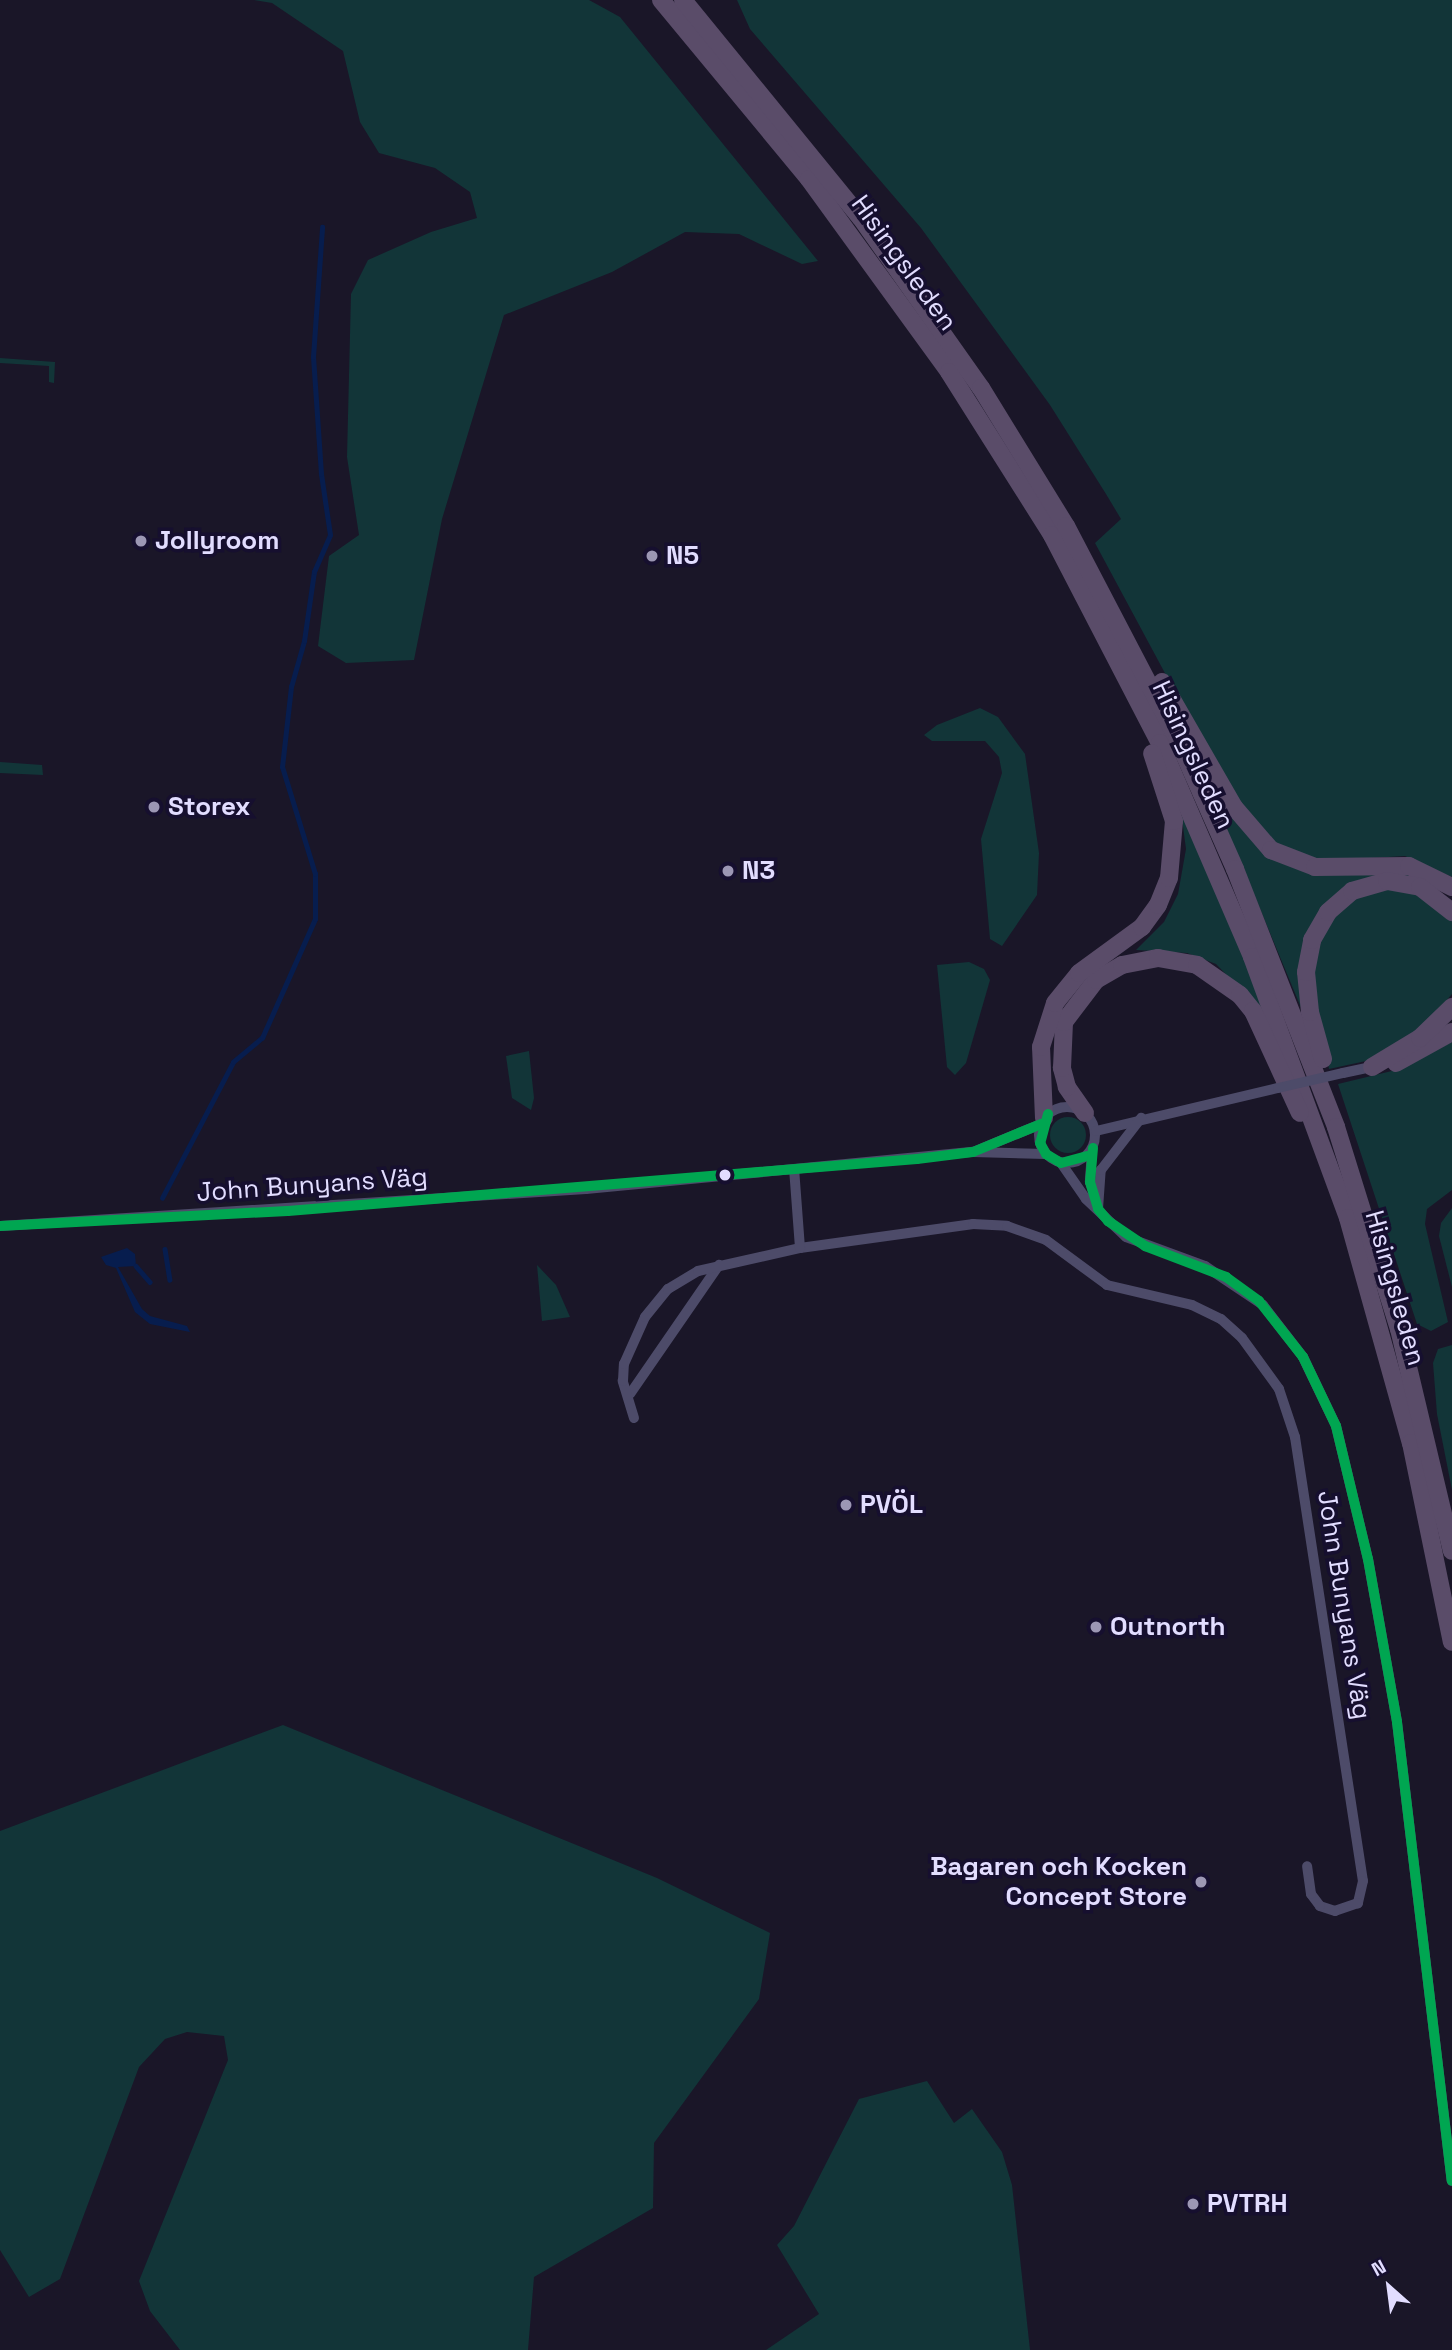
<!DOCTYPE html>
<html>
<head>
<meta charset="utf-8">
<style>
  body { margin:0 }
  #map { position:relative; width:1452px; height:2350px; overflow:hidden; background:#1a1628; font-family:"Space Grotesk",sans-serif }
  div>[style] { position:absolute }
  .green>* { inset:0; background:#123538 }
  .round { border-radius:50% }
  .water>* { inset:0; background:#071d4e }
  .stream>* { height:4.5px; margin:-2.25px; padding:0 2.25px; transform-origin:2.25px; border-radius:2.25px; background:#071d4e }
  .minor>* { height:10px; margin:-5px; padding:0 5px; transform-origin:5px; border-radius:5px; background:#4d4b69 }
  .minor>.ring { margin:-5px; padding:0; box-sizing:content-box; background:none; border:10px solid #4d4b69; border-radius:50% }
  .trunk>* { height:18px; margin:-9px; padding:0 9px; transform-origin:9px; border-radius:9px; background:#5a4c69 }
  .minor-bridge>* { height:10px; margin:-5px; padding:0 5px; transform-origin:5px; border-radius:5px; background:#4d4b69 }
  .bus-1>* { height:10px; margin:-5px; padding:0 5px; transform-origin:5px; border-radius:5px; background:#00a651 }
  .dots>* { width:19px; height:19px; translate:-50% -50%; box-sizing:border-box; border:4px solid #160f2f; border-radius:50% }
  span { translate:-50% -50%; white-space:nowrap; text-align:center; line-height:1.15; -webkit-text-stroke:7px #160f2f; paint-order:stroke }
  .street-label { font-size:26px; color:#e2ddff }
  .poi-label { font-size:26px; color:#e2ddff; font-weight:700 }
  .left { translate:0 -50%; text-align:left }
  .right { translate:-100% -50%; text-align:right }
  .north { position:absolute; left:1354px; top:2252px; width:70px; height:70px; -webkit-text-stroke:5px #160f2f; paint-order:stroke; rotate:332deg; font-size:19px; font-weight:700; line-height:28px; text-align:center; color:#e2ddff }
  .north::after { content:''; display:block; margin:auto; width:24px; height:32px; background:#e2ddff; clip-path:polygon(50% 0,100% 100%,50% 72%,0 100%) }
</style>
</head>
<body>
<div id="map">
  <div class="green">
    <i style="clip-path:polygon(254px 0,589px 0,620px 17px,818px 261px,802px 264px,739px 234px,685px 232px,612px 272px,504px 315px,442px 519px,414px 660px,346px 663px,318px 646px,329px 556px,359px 535px,347px 457px,351px 294px,368px 260px,431px 232px,477px 218px,470px 192px,435px 168px,379px 153px,360px 122px,343px 51px,272px 3px)"></i>
    <i style="clip-path:polygon(737px 0,1452px 0,1452px 877px,1405px 856px,1321px 861px,1276px 846px,1261px 834px,1202px 742px,1095px 543px,1121px 519px,1106px 494px,1050px 405px,921px 228px,750px 29px)"></i>
    <i style="clip-path:polygon(0 358px,55px 362px,54px 383px,49px 382px,49px 366px,0 363px)"></i>
    <i style="clip-path:polygon(980px 708px,998px 717px,1025px 754px,1039px 853px,1037px 895px,1002px 946px,990px 939px,981px 839px,1002px 773px,999px 757px,985px 741px,932px 741px,924px 735px,937px 725px)"></i>
    <i style="clip-path:polygon(0 762px,42px 765px,43px 775px,0 773px)"></i>
    <i style="clip-path:polygon(1201px 767px,1260px 849px,1418px 877px,1400px 876px,1328px 902px,1302px 1010px)"></i>
    <i style="clip-path:polygon(1180px 804px,1269px 1019px,1216px 964px,1187px 953px,1136px 950px,1164px 922px,1178px 894px,1186px 849px)"></i>
    <i style="clip-path:polygon(1402px 886px,1448px 915px,1452px 922px,1452px 994px,1420px 1031px,1366px 1061px,1329px 1069px,1313px 983px,1314px 954px,1331px 913px,1362px 892px)"></i>
    <i style="clip-path:polygon(969px 962px,984px 969px,990px 980px,966px 1063px,955px 1075px,947px 1067px,937px 965px)"></i>
    <i style="clip-path:polygon(1452px 1042px,1452px 1190px,1427px 1209px,1425px 1224px,1448px 1322px,1431px 1331px,1417px 1324px,1338px 1084px,1400px 1069px)"></i>
    <i style="clip-path:polygon(529px 1051px,534px 1098px,531px 1110px,512px 1098px,506px 1056px)"></i>
    <i class="round" style="left:1050px;top:1117px;width:36px;height:36px"></i>
    <i style="clip-path:polygon(1452px 1208px,1452px 1287px,1439px 1236px,1441px 1223px)"></i>
    <i style="clip-path:polygon(537px 1265px,556px 1285px,570px 1317px,542px 1321px)"></i>
    <i style="clip-path:polygon(1452px 1345px,1452px 1490px,1437px 1414px,1433px 1363px,1438px 1349px)"></i>
    <i style="clip-path:polygon(283px 1725px,657px 1878px,770px 1933px,759px 1999px,654px 2143px,653px 2208px,534px 2277px,528px 2350px,180px 2350px,150px 2311px,139px 2281px,228px 2060px,224px 2036px,187px 2032px,165px 2039px,139px 2067px,60px 2279px,29px 2297px,0 2250px,0 1831px)"></i>
    <i style="clip-path:polygon(927px 2081px,954px 2123px,972px 2109px,1002px 2152px,1012px 2185px,1030px 2350px,766px 2350px,819px 2314px,777px 2245px,794px 2226px,859px 2099px)"></i>
  </div>
  <div class="water">
    <i style="clip-path:polygon(127px 1248px,135px 1254px,136px 1266px,118px 1267px,142px 1309px,150px 1316px,187px 1326px,190px 1332px,150px 1324px,135px 1312px,116px 1268px,106px 1265px,101px 1257px)"></i>
  </div>
  <div class="stream">
    <i style="left:162px;top:1198px;width:153px;rotate:-62.4deg"></i>
    <i style="left:233px;top:1062px;width:38px;rotate:-40deg"></i>
    <i style="left:262px;top:1038px;width:130px;rotate:-66deg"></i>
    <i style="left:315px;top:919px;width:45px;rotate:-90deg"></i>
    <i style="left:315px;top:874px;width:112px;rotate:-107.1deg"></i>
    <i style="left:282px;top:767px;width:81px;rotate:-83.6deg"></i>
    <i style="left:291px;top:687px;width:48px;rotate:-74.2deg"></i>
    <i style="left:304px;top:641px;width:70px;rotate:-81.8deg"></i>
    <i style="left:314px;top:572px;width:40px;rotate:-66.6deg"></i>
    <i style="left:330px;top:535px;width:62px;rotate:-98.4deg"></i>
    <i style="left:321px;top:474px;width:117px;rotate:-93.9deg"></i>
    <i style="left:313px;top:357px;width:130px;rotate:-86deg"></i>
    <i style="left:165px;top:1249px;width:31px;rotate:81deg"></i>
    <i style="left:136px;top:1266px;width:21px;rotate:49deg"></i>
  </div>
  <div class="minor">
    <i style="left:1343px;top:1073px;width:30px;rotate:-12deg"></i>
    <i class="ring" style="left:1039px;top:1107px;width:46px;height:46px"></i>
    <i style="left:1096px;top:1131px;width:187px;rotate:-13.3deg"></i>
    <i style="left:1092px;top:1151px;width:31px;rotate:94deg"></i>
    <i style="left:1090px;top:1182px;width:26px;rotate:72deg"></i>
    <i style="left:973px;top:1152px;width:74px;rotate:-22.4deg"></i>
    <i style="left:1061px;top:1163px;width:44px;rotate:55.2deg"></i>
    <i style="left:1086px;top:1199px;width:55px;rotate:43.5deg"></i>
    <i style="left:1126px;top:1237px;width:84px;rotate:20.2deg"></i>
    <i style="left:1205px;top:1266px;width:70px;rotate:33.9deg"></i>
    <i style="left:1263px;top:1305px;width:66px;rotate:52.4deg"></i>
    <i style="left:1303px;top:1357px;width:76px;rotate:64.4deg"></i>
    <i style="left:1336px;top:1426px;width:137px;rotate:76.5deg"></i>
    <i style="left:1368px;top:1559px;width:166px;rotate:79.9deg"></i>
    <i style="left:1397px;top:1722px;width:462px;rotate:83.2deg"></i>
    <i style="left:1098px;top:1209px;width:39px;rotate:-86deg"></i>
    <i style="left:1101px;top:1170px;width:66px;rotate:-52.4deg"></i>
    <i style="left:0;top:1226px;width:587px;rotate:-3.61deg"></i>
    <i style="left:586px;top:1189px;width:389px;rotate:-5.5deg"></i>
    <i style="left:973px;top:1152px;width:73px;rotate:1.6deg"></i>
    <i style="left:800px;top:1248px;width:175px;rotate:-7.9deg"></i>
    <i style="left:973px;top:1224px;width:34px;rotate:3deg"></i>
    <i style="left:1007px;top:1226px;width:41px;rotate:19.7deg"></i>
    <i style="left:1046px;top:1240px;width:76px;rotate:36.4deg"></i>
    <i style="left:1107px;top:1285px;width:87px;rotate:13.2deg"></i>
    <i style="left:1192px;top:1305px;width:32px;rotate:26deg"></i>
    <i style="left:1221px;top:1319px;width:28px;rotate:42deg"></i>
    <i style="left:1242px;top:1338px;width:63px;rotate:54deg"></i>
    <i style="left:1279px;top:1389px;width:51px;rotate:71.6deg"></i>
    <i style="left:1295px;top:1437px;width:449px;rotate:81.3deg"></i>
    <i style="left:1363px;top:1881px;width:23px;rotate:103deg"></i>
    <i style="left:1358px;top:1903px;width:24px;rotate:161deg"></i>
    <i style="left:1335px;top:1911px;width:16px;rotate:-162deg"></i>
    <i style="left:1320px;top:1906px;width:15px;rotate:-127deg"></i>
    <i style="left:1311px;top:1894px;width:28px;rotate:-98deg"></i>
    <i style="left:630px;top:1394px;width:157px;rotate:-55.4deg"></i>
    <i style="left:634px;top:1418px;width:39px;rotate:-107deg"></i>
    <i style="left:623px;top:1381px;width:17px;rotate:-87deg"></i>
    <i style="left:624px;top:1364px;width:51px;rotate:-65.9deg"></i>
    <i style="left:645px;top:1317px;width:36px;rotate:-51deg"></i>
    <i style="left:668px;top:1289px;width:35px;rotate:-31deg"></i>
    <i style="left:698px;top:1271px;width:105px;rotate:-12.7deg"></i>
    <i style="left:800px;top:1248px;width:79px;rotate:-94.3deg"></i>
  </div>
  <div class="trunk">
    <i style="left:661px;top:0;width:232px;rotate:50.4deg"></i>
    <i style="left:809px;top:179px;width:238px;rotate:54deg"></i>
    <i style="left:949px;top:372px;width:193px;rotate:57.7deg"></i>
    <i style="left:1052px;top:535px;width:234px;rotate:62.6deg"></i>
    <i style="left:1160px;top:743px;width:233px;rotate:66.7deg"></i>
    <i style="left:1252px;top:957px;width:278px;rotate:69.8deg"></i>
    <i style="left:1348px;top:1218px;width:234px;rotate:74.4deg"></i>
    <i style="left:1411px;top:1443px;width:203px;rotate:78.4deg"></i>
    <i style="left:683px;top:0;width:281px;rotate:50.8deg"></i>
    <i style="left:861px;top:218px;width:208px;rotate:54.8deg"></i>
    <i style="left:981px;top:388px;width:162px;rotate:58.4deg"></i>
    <i style="left:1066px;top:526px;width:239px;rotate:62.4deg"></i>
    <i style="left:1177px;top:738px;width:143px;rotate:66.1deg"></i>
    <i style="left:1235px;top:869px;width:277px;rotate:68.6deg"></i>
    <i style="left:1336px;top:1127px;width:212px;rotate:72.7deg"></i>
    <i style="left:1399px;top:1329px;width:228px;rotate:76.6deg"></i>
    <i style="left:1162px;top:682px;width:144px;rotate:60.1deg"></i>
    <i style="left:1234px;top:807px;width:57px;rotate:49.3deg"></i>
    <i style="left:1271px;top:850px;width:47px;rotate:21.1deg"></i>
    <i style="left:1315px;top:867px;width:94px;rotate:-0.6deg"></i>
    <i style="left:1409px;top:866px;width:48px;rotate:26deg"></i>
    <i style="left:1323px;top:1059px;width:49px;rotate:-105.5deg"></i>
    <i style="left:1310px;top:1012px;width:40px;rotate:-95.7deg"></i>
    <i style="left:1306px;top:972px;width:33px;rotate:-79deg"></i>
    <i style="left:1312px;top:940px;width:32px;rotate:-60deg"></i>
    <i style="left:1328px;top:912px;width:32px;rotate:-41deg"></i>
    <i style="left:1352px;top:891px;width:36px;rotate:-16deg"></i>
    <i style="left:1387px;top:881px;width:34px;rotate:10deg"></i>
    <i style="left:1420px;top:887px;width:41px;rotate:38deg"></i>
    <i style="left:1396px;top:1063px;width:64px;rotate:-29deg"></i>
    <i style="left:1372px;top:1067px;width:56px;rotate:-31.1deg"></i>
    <i style="left:1420px;top:1038px;width:45px;rotate:-44.1deg"></i>
    <i style="left:1085px;top:1113px;width:32px;rotate:-125deg"></i>
    <i style="left:1067px;top:1087px;width:20px;rotate:-105deg"></i>
    <i style="left:1062px;top:1068px;width:46px;rotate:-87.5deg"></i>
    <i style="left:1064px;top:1022px;width:53px;rotate:-52.7deg"></i>
    <i style="left:1096px;top:980px;width:30px;rotate:-30deg"></i>
    <i style="left:1122px;top:965px;width:37px;rotate:-11deg"></i>
    <i style="left:1158px;top:958px;width:40px;rotate:10deg"></i>
    <i style="left:1197px;top:965px;width:52px;rotate:34.9deg"></i>
    <i style="left:1240px;top:995px;width:21px;rotate:51deg"></i>
    <i style="left:1253px;top:1011px;width:112px;rotate:65.3deg"></i>
    <i style="left:1044px;top:1118px;width:71px;rotate:-92.4deg"></i>
    <i style="left:1041px;top:1047px;width:46px;rotate:-72.3deg"></i>
    <i style="left:1055px;top:1003px;width:38px;rotate:-51deg"></i>
    <i style="left:1079px;top:973px;width:78px;rotate:-36.1deg"></i>
    <i style="left:1142px;top:927px;width:27px;rotate:-54deg"></i>
    <i style="left:1158px;top:905px;width:29px;rotate:-68deg"></i>
    <i style="left:1169px;top:878px;width:57px;rotate:-85deg"></i>
    <i style="left:1174px;top:821px;width:71px;rotate:-107.9deg"></i>
  </div>
  <div class="minor-bridge">
    <i style="left:1278px;top:1088px;width:67px;rotate:-13deg"></i>
  </div>
  <div class="bus-1">
    <i style="left:1048px;top:1114px;width:30px;rotate:105deg"></i>
    <i style="left:1040px;top:1143px;width:13px;rotate:61deg"></i>
    <i style="left:1046px;top:1154px;width:17px;rotate:31deg"></i>
    <i style="left:1061px;top:1163px;width:27px;rotate:-15deg"></i>
    <i style="left:1093px;top:1148px;width:34px;rotate:95deg"></i>
    <i style="left:1090px;top:1182px;width:28px;rotate:73deg"></i>
    <i style="left:1098px;top:1209px;width:16px;rotate:50deg"></i>
    <i style="left:1108px;top:1221px;width:45px;rotate:34deg"></i>
    <i style="left:1145px;top:1246px;width:87px;rotate:20.9deg"></i>
    <i style="left:1226px;top:1277px;width:41px;rotate:36deg"></i>
    <i style="left:1259px;top:1301px;width:71px;rotate:51.8deg"></i>
    <i style="left:1303px;top:1357px;width:76px;rotate:64.4deg"></i>
    <i style="left:1336px;top:1426px;width:137px;rotate:76.5deg"></i>
    <i style="left:1368px;top:1559px;width:166px;rotate:79.9deg"></i>
    <i style="left:1397px;top:1722px;width:462px;rotate:83.2deg"></i>
    <i style="left:0;top:1226px;width:288px;rotate:-3deg"></i>
    <i style="left:288px;top:1211px;width:631px;rotate:-4.73deg"></i>
    <i style="left:917px;top:1159px;width:56px;rotate:-7.1deg"></i>
    <i style="left:973px;top:1152px;width:74px;rotate:-22.4deg"></i>
  </div>
  <div class="dots">
    <i style="left:141px;top:541px;background:#9c97b4"></i>
    <i style="left:652px;top:556px;background:#9c97b4"></i>
    <i style="left:154px;top:807px;background:#9c97b4"></i>
    <i style="left:728px;top:871px;background:#9c97b4"></i>
    <i style="left:725px;top:1175px;background:#e2ddff"></i>
    <i style="left:846px;top:1505px;background:#9c97b4"></i>
    <i style="left:1096px;top:1627px;background:#9c97b4"></i>
    <i style="left:1201px;top:1882px;background:#9c97b4"></i>
    <i style="left:1193px;top:2204px;background:#9c97b4"></i>
  </div>
  <div class="street-label">
    <span style="left:904px;top:263px;rotate:54deg">Hisingsleden</span>
    <span style="left:1193px;top:755px;rotate:65deg">Hisingsleden</span>
    <span style="left:312px;top:1185px;rotate:-4deg">John Bunyans Väg</span>
    <span style="left:1395px;top:1288px;rotate:74deg">Hisingsleden</span>
    <span style="left:1344px;top:1605px;rotate:81deg">John Bunyans Väg</span>
  </div>
  <div class="poi-label">
    <span class="left" style="left:155px;top:541px">Jollyroom</span>
    <span class="left" style="left:666px;top:556px">N5</span>
    <span class="left" style="left:168px;top:807px">Storex</span>
    <span class="left" style="left:742px;top:871px">N3</span>
    <span class="left" style="left:860px;top:1505px">PVÖL</span>
    <span class="left" style="left:1110px;top:1627px">Outnorth</span>
    <span class="right" style="left:1187px;top:1882px">Bagaren och Kocken<br>Concept Store</span>
    <span class="left" style="left:1207px;top:2204px">PVTRH</span>
  </div>
  <div class="north">N</div>
</div>
</body>
</html>
